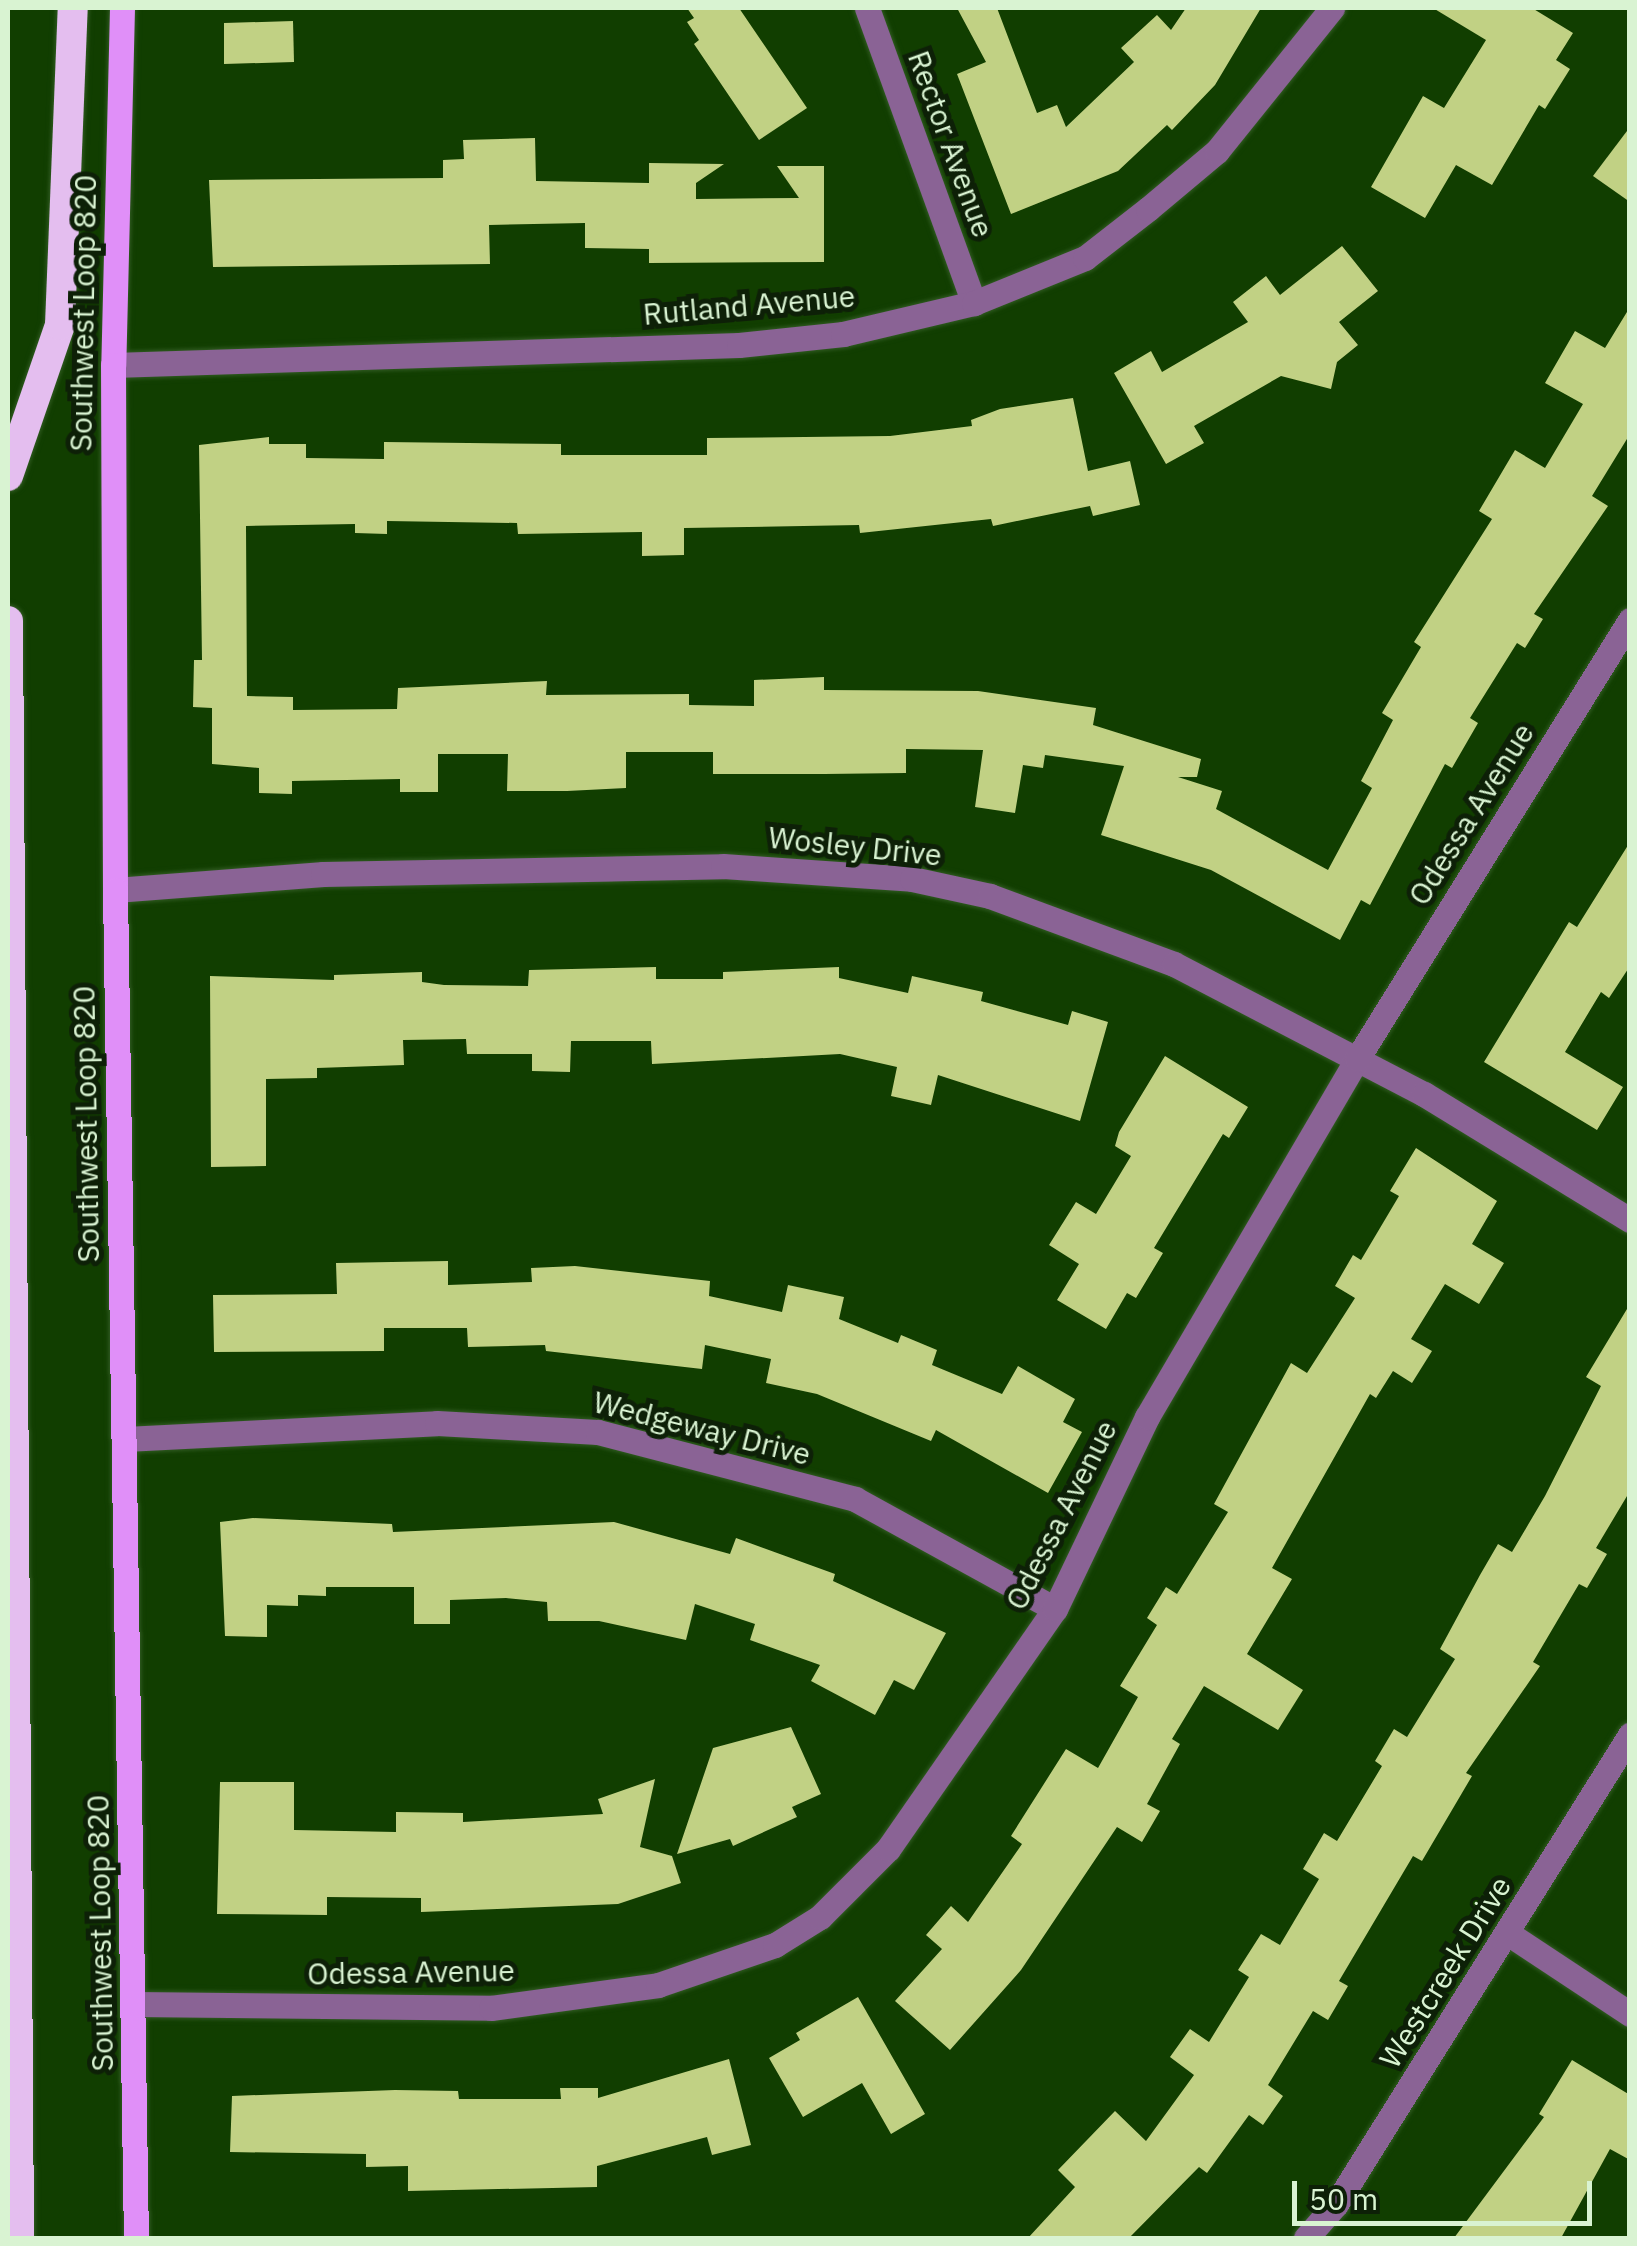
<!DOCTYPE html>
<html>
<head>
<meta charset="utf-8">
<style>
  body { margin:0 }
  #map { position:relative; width:1637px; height:2246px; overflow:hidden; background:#113e00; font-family:"IBM Plex Sans",sans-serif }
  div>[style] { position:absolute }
  .building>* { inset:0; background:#c1d184 }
  .roads { filter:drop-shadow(0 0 2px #315b22) drop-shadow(0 0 2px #315b22) }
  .minor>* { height:25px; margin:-12.5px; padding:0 12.5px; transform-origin:12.5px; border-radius:12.5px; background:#8a6395 }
  .major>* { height:25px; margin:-12.5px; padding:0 12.5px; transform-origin:12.5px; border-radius:12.5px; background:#e08ff8 }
  .highway>* { height:30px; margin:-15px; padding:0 15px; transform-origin:15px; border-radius:15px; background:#e4beef }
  span { translate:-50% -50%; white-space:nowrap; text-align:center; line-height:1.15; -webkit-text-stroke:10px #0d2007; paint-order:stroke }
  .street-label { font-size:30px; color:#d9f3d2 }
  .frame { position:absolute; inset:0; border:10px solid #d9f3d2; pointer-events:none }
  .scale { position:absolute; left:1292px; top:2181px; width:300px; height:45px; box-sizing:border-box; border:5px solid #d9f3d2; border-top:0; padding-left:12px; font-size:30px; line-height:35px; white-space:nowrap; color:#d9f3d2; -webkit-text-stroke:8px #0d2007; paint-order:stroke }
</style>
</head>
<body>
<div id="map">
  <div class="building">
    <i style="clip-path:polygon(687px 8px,739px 8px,807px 108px,759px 140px,694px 44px,699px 40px,687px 22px,694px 18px)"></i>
    <i style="clip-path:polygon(957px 8px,997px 8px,1037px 113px,1057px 105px,1066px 127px,1134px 62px,1121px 48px,1157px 15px,1171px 30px,1186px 8px,1261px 8px,1215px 85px,1172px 130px,1167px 125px,1118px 171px,1011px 214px,957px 74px,986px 62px)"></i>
    <i style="clip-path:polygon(1433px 8px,1532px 8px,1573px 33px,1556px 60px,1570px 69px,1545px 109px,1539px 105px,1492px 185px,1456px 165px,1425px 218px,1371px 187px,1423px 96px,1444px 108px,1486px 40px)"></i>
    <i style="clip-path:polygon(293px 21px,294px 62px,224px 64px,224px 23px)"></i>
    <i style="clip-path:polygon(1630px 127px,1630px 202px,1593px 176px)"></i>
    <i style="clip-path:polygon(535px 138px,536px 181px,649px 183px,649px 163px,724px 164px,696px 183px,696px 199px,799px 198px,777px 166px,824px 166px,824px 262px,649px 263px,649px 249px,585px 248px,585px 223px,489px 225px,490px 264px,213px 267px,209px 180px,443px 178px,443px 160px,464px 159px,463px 140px)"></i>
    <i style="clip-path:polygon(1342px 246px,1378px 291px,1339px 322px,1358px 345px,1337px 362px,1331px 389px,1281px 376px,1194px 426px,1204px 443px,1166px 464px,1114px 373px,1151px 351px,1162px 372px,1248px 322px,1233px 302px,1266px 276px,1280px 295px)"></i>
    <i style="clip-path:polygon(1630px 307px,1630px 434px,1592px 496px,1608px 506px,1534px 614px,1543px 619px,1525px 648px,1517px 643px,1470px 718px,1478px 723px,1452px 768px,1445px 764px,1370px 905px,1361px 900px,1340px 940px,1211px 870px,1101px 835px,1124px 766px,1045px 755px,1043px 768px,1023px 765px,1015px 813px,975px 807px,983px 750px,906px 749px,906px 773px,824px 774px,713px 774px,713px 752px,626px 752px,626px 788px,567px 791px,507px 791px,508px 754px,438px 754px,438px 792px,400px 792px,400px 779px,292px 781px,292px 794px,259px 793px,259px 768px,212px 764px,212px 708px,193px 707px,194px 660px,202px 660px,199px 445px,269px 437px,269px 444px,306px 444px,306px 458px,384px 459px,384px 442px,561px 444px,561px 455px,707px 455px,707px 438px,890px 436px,972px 426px,971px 420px,1000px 409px,1073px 398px,1088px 471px,1130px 461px,1140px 505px,1093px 516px,1090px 506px,993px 526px,991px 519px,860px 533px,859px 525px,684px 528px,684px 555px,642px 556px,642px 532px,518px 534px,517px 523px,387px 521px,387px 534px,355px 533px,355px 524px,246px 526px,247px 696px,293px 697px,293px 710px,397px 709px,398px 688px,547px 681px,546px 695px,689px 694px,689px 705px,754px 706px,754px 680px,824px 677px,824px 690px,978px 691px,1096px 708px,1093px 725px,1201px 759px,1197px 777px,1178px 777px,1222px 791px,1216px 809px,1328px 870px,1372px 788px,1361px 781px,1393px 720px,1382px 713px,1421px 647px,1414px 642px,1492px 519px,1479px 511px,1515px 450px,1545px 468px,1583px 404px,1545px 383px,1575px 331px,1605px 348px)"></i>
    <i style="clip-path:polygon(1630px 842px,1630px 966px,1609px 998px,1601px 992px,1565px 1052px,1623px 1087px,1597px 1130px,1484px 1062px,1569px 922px,1577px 927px)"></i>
    <i style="clip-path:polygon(656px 967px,656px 979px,723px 979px,723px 972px,839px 967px,839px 978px,908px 993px,912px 976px,983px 992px,981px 1001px,1068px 1025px,1072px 1011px,1108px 1022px,1080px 1121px,938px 1075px,931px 1105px,891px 1096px,897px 1067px,840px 1054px,652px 1064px,651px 1041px,571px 1041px,570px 1072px,532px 1071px,532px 1054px,467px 1054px,466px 1039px,403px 1040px,404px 1065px,317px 1068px,317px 1078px,266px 1079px,266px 1166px,211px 1167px,210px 976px,334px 980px,334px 975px,422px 972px,422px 982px,444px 985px,528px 986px,529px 970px)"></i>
    <i style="clip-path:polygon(1165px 1056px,1248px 1107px,1229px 1138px,1223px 1134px,1154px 1248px,1163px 1253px,1136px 1298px,1127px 1293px,1106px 1329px,1057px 1300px,1079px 1264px,1049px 1245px,1076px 1202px,1096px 1214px,1131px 1156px,1115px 1146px,1119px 1132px)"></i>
    <i style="clip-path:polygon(1416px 1148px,1497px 1201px,1472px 1244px,1504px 1263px,1479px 1304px,1445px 1284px,1411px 1339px,1432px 1351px,1412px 1383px,1393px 1371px,1376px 1398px,1370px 1394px,1272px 1568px,1292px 1579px,1247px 1654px,1303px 1690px,1278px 1730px,1204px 1686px,1172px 1739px,1180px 1744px,1147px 1804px,1160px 1811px,1142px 1842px,1117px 1827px,1021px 1970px,950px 2050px,895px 2001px,942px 1949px,926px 1935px,951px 1906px,968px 1922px,1022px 1844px,1011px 1836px,1066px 1749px,1098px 1768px,1138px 1697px,1120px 1686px,1157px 1625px,1147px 1618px,1166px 1587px,1177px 1594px,1228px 1512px,1214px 1504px,1291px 1363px,1307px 1373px,1355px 1298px,1335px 1286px,1353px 1255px,1361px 1260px,1399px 1196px,1390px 1191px)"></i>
    <i style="clip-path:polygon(448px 1261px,448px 1285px,532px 1282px,531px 1268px,575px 1266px,710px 1281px,709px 1296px,782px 1312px,788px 1285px,844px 1297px,839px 1319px,898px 1343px,901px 1335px,937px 1350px,932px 1365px,1002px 1394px,1018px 1366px,1075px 1399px,1063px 1422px,1082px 1432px,1048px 1493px,936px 1430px,931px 1441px,817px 1394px,766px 1383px,771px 1359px,705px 1345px,702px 1369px,546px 1351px,545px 1345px,468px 1347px,467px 1328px,384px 1328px,384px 1351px,214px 1352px,213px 1295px,337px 1294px,336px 1263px)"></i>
    <i style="clip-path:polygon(1630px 1304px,1630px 1491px,1596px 1548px,1607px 1554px,1587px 1588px,1579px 1584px,1533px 1662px,1540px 1666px,1466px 1773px,1472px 1776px,1422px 1861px,1413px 1856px,1339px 1981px,1348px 1986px,1328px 2020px,1313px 2011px,1268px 2085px,1283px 2096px,1263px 2125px,1249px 2115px,1207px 2173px,1199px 2167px,1129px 2238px,1028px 2238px,1075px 2187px,1058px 2170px,1115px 2111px,1146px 2141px,1194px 2075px,1170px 2057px,1190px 2029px,1209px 2042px,1249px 1977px,1238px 1970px,1261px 1934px,1280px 1945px,1319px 1879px,1303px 1869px,1324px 1833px,1337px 1841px,1382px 1766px,1375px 1761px,1394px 1729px,1407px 1737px,1455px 1659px,1440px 1649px,1480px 1575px,1498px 1544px,1512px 1552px,1545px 1496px,1601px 1386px,1586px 1377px)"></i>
    <i style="clip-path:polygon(253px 1518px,392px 1524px,393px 1532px,614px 1522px,730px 1554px,736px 1538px,835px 1574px,833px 1581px,946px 1633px,914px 1690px,894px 1680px,875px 1715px,811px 1681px,820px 1665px,750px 1640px,755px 1624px,695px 1604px,686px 1640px,599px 1621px,548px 1621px,547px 1602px,506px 1598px,450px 1600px,450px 1624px,414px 1624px,414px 1587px,326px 1587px,326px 1596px,298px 1595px,298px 1606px,267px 1605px,267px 1637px,225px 1636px,220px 1522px)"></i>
    <i style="clip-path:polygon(791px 1727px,821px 1794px,792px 1807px,797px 1817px,733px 1846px,730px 1839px,677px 1854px,713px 1748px)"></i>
    <i style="clip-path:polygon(655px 1779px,640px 1847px,672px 1856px,681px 1883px,618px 1904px,421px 1912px,421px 1898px,327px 1897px,327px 1915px,217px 1914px,220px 1782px,294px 1782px,294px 1830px,396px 1832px,396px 1812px,463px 1813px,463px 1822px,603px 1814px,598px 1799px)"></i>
    <i style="clip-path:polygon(858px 1997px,925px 2114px,891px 2134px,862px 2083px,803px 2117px,769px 2058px,800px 2040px,796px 2033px)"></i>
    <i style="clip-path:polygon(729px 2059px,751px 2145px,712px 2155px,707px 2137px,597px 2166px,597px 2187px,408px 2191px,408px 2166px,366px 2167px,366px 2154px,230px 2152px,232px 2096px,395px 2090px,458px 2091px,459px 2099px,561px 2099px,560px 2088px,598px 2088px,598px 2098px)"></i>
    <i style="clip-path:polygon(1572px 2060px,1630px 2095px,1630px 2160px,1610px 2149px,1561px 2238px,1454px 2238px,1544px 2117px,1539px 2114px)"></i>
  </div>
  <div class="roads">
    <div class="minor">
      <i style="left:867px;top:8px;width:314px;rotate:70.1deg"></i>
      <i style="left:113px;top:365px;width:626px;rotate:-1.83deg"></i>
      <i style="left:739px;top:345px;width:105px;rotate:-6deg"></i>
      <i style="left:843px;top:334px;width:135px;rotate:-13.3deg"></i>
      <i style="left:974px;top:303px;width:120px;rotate:-22.1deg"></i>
      <i style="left:1085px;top:258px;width:80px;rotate:-37.9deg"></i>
      <i style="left:1148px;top:209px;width:90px;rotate:-40deg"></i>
      <i style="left:1217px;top:151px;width:184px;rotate:-51.2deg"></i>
      <i style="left:115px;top:890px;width:209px;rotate:-4.4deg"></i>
      <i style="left:323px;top:874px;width:400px;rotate:-1.1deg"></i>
      <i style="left:723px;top:866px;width:189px;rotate:3.9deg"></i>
      <i style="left:912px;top:879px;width:80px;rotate:12.3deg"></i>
      <i style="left:990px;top:896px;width:196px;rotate:20.3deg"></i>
      <i style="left:1174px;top:964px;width:282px;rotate:27.5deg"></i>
      <i style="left:1424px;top:1094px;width:241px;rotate:31.5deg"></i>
      <i style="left:125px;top:1439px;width:312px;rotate:-2.9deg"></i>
      <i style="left:437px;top:1423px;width:161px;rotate:3.2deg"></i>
      <i style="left:598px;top:1432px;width:266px;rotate:14.6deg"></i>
      <i style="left:855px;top:1499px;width:228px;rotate:28.8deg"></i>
      <i style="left:1509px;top:1934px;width:145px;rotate:33.5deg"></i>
      <i style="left:134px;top:2004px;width:357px;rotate:0.6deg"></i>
      <i style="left:491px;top:2008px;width:169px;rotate:-7.8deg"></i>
      <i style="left:658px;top:1985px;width:124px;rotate:-18.9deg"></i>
      <i style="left:775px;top:1945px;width:53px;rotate:-31.9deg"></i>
      <i style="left:820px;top:1917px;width:96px;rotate:-45deg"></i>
      <i style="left:888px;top:1849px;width:292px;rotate:-55.2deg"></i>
      <i style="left:1055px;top:1609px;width:213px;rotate:-64.4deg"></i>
      <i style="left:1147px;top:1417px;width:415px;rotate:-59.6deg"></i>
      <i style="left:1357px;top:1059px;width:517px;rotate:-58.12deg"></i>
      <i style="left:1306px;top:2238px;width:45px;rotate:-48.6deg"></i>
      <i style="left:1336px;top:2204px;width:554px;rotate:-57.92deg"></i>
    </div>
    <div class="major">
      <i style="left:122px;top:8px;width:357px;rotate:91.4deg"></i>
      <i style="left:113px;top:365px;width:525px;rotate:89.78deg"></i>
      <i style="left:115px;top:890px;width:1348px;rotate:89.11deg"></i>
    </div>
    <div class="highway">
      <i style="left:8px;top:476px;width:160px;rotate:-71deg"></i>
      <i style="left:60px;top:325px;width:317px;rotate:-87.7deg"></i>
      <i style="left:8px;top:621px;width:1617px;rotate:89.61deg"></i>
    </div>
  </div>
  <div class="street-label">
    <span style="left:951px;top:144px;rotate:70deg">Rector Avenue</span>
    <span style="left:749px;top:305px;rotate:-5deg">Rutland Avenue</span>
    <span style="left:83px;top:313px;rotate:-89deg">Southwest Loop 820</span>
    <span style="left:1471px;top:814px;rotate:-58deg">Odessa Avenue</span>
    <span style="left:855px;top:846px;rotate:6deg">Wosley Drive</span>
    <span style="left:86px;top:1124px;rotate:-91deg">Southwest Loop 820</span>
    <span style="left:702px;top:1428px;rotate:14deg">Wedgeway Drive</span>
    <span style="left:1061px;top:1515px;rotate:-63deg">Odessa Avenue</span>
    <span style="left:100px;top:1933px;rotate:-91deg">Southwest Loop 820</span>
    <span style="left:411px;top:1972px;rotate:-1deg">Odessa Avenue</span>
    <span style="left:1445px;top:1972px;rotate:-58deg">Westcreek Drive</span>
  </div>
  <div class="frame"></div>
  <div class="scale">50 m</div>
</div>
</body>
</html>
